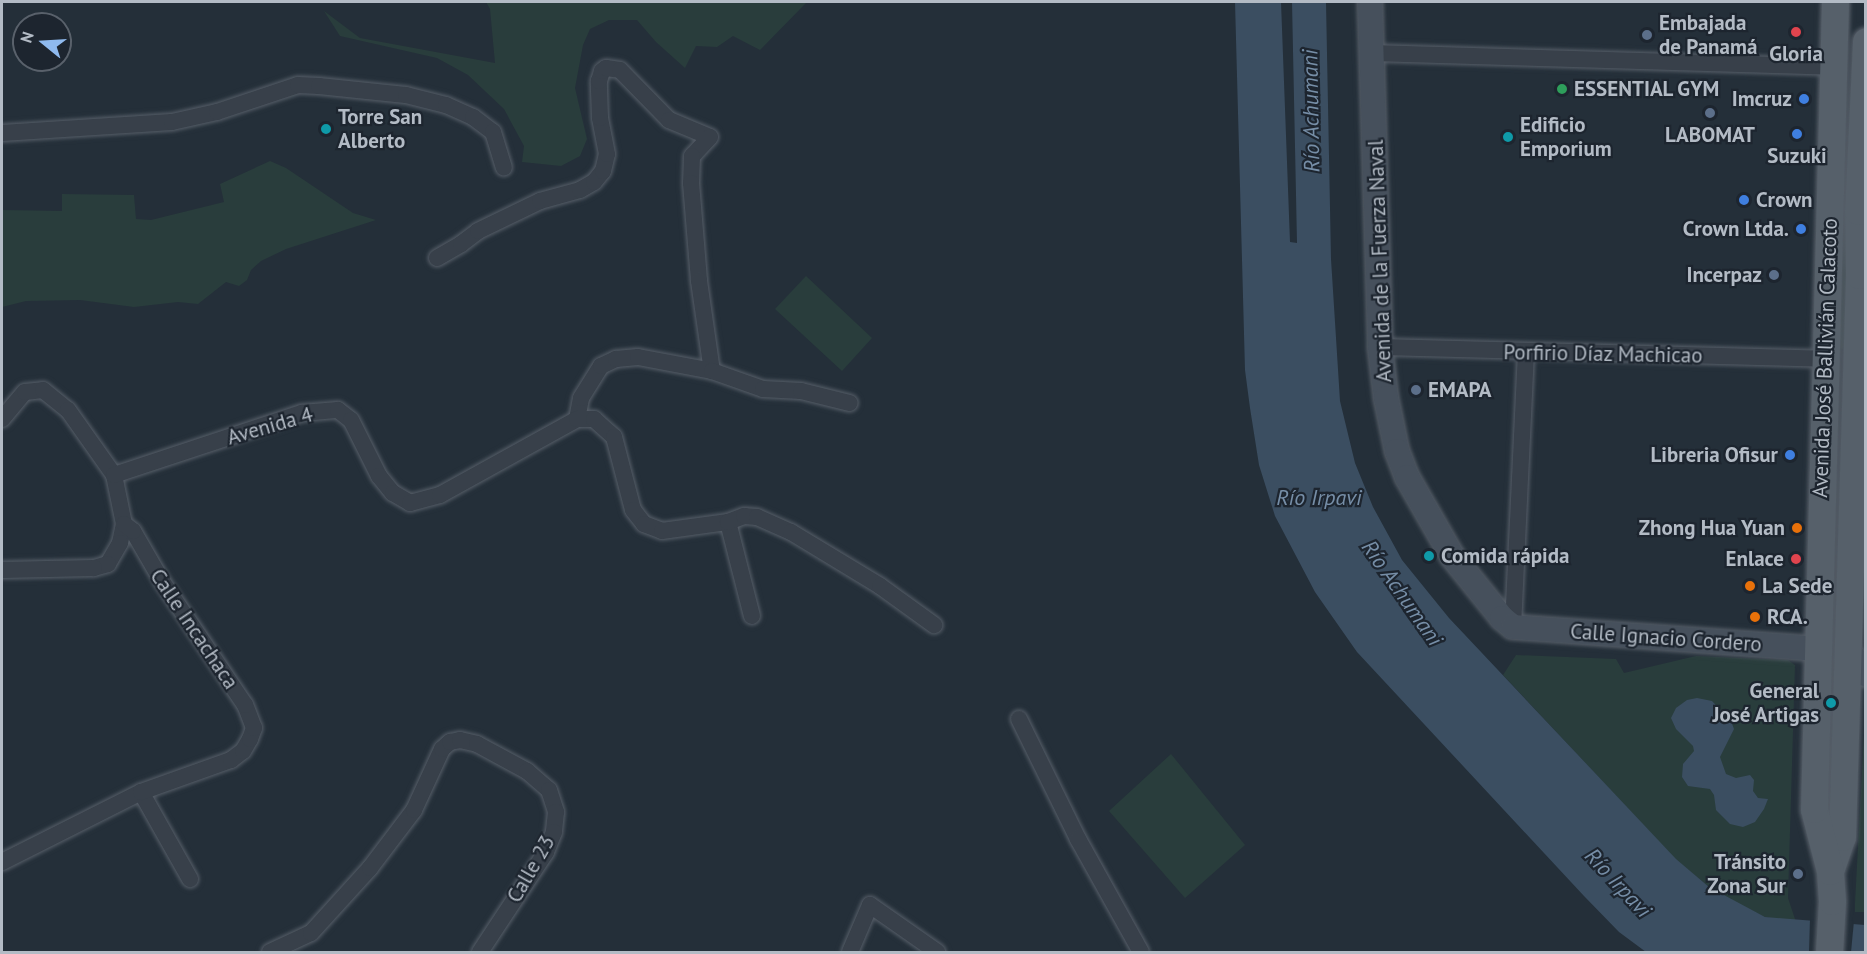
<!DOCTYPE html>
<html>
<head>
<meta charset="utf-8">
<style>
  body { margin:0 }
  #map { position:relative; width:1867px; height:954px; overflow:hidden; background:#242f39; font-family:"PT Sans",sans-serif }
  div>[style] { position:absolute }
  .green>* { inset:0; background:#293d3c }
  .water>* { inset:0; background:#3b4e61 }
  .pier>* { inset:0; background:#242f39 }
  .roads { filter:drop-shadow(0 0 2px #565e68) drop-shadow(0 0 2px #565e68) }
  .street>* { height:16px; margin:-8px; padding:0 8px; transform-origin:8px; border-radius:8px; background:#38404a }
  .secondary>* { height:24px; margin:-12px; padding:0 12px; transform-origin:12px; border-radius:12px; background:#46505c }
  .primary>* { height:27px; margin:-13.5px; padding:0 13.5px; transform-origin:13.5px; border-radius:13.5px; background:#56606a }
  .dots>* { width:16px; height:16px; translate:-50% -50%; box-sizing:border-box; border:3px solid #1d252f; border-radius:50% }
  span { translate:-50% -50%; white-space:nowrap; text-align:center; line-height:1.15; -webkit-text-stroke:4.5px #1d252f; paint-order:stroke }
  .poi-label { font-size:21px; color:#b3bbc5; font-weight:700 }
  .left { translate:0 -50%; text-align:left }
  .right { translate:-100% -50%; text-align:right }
  .street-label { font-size:21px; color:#b3bbc5 }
  .water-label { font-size:22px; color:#768ea7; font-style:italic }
  .frame { position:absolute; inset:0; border:3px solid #b3bbc5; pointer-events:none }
  .north { position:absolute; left:12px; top:12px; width:60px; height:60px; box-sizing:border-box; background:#1d252f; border:2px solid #59616b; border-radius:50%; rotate:288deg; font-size:16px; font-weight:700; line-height:24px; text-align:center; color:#b3bbc5 }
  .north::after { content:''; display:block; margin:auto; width:21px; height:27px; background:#8fbaef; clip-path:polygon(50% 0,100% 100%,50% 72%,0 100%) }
</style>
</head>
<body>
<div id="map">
  <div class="green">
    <i style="clip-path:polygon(486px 2px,807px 2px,760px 50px,733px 36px,717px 47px,696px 46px,685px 68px,656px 42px,637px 20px,609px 20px,590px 29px,583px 45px,575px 88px,587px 139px,580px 156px,561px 166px,522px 162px,524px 146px,504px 109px,468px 75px,437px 58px,340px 36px,324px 11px,360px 38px,495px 63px,490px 9px)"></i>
    <i style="clip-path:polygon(270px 161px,286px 168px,353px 213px,376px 220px,286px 249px,261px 261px,251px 270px,247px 280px,239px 286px,226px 282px,198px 304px,178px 302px,134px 307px,80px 300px,26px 301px,2px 307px,2px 210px,62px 211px,62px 194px,134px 195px,136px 219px,151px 220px,224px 202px,220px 184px)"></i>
    <i style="clip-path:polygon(1843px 216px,1847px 217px,1845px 348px,1842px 349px,1838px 348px,1840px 217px)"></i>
    <i style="clip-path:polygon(806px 276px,872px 338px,842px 371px,775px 309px)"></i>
    <i style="clip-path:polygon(1516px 655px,1616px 659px,1624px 673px,1696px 656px,1788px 660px,1795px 665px,1788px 898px,1796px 922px,1765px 917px,1734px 902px,1709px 887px,1675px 859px,1503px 675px)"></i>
    <i style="clip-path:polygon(1865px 715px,1865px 912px,1855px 912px,1855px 903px)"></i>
    <i style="clip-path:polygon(1171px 754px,1245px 845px,1185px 898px,1109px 811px)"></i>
  </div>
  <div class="water">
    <i style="clip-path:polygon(1235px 2px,1281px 2px,1290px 242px,1297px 243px,1292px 2px,1326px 2px,1331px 259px,1340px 401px,1355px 463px,1373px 507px,1402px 560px,1449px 618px,1676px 859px,1709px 887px,1765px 917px,1865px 925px,1865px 952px,1646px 952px,1619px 932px,1584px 896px,1357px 652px,1315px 592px,1275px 516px,1259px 465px,1250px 408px,1245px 370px)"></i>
    <i style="clip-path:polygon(1697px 698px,1712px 701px,1731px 721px,1734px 729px,1720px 757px,1726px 774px,1736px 778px,1750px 775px,1754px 780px,1753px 791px,1758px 798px,1768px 799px,1764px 809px,1755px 822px,1743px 827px,1730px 824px,1716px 810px,1714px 795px,1710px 789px,1688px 786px,1682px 777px,1683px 764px,1694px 751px,1693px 746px,1676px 729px,1671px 718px,1676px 708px,1687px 700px)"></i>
  </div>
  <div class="pier">
    <i style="clip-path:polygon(1810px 919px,1854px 921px,1851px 952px,1809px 952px)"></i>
  </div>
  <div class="roads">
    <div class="street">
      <i style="left:1372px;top:53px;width:461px;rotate:1.7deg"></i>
      <i style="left:2px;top:133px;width:170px;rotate:-3.7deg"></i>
      <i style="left:172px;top:122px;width:46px;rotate:-12.5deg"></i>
      <i style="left:217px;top:112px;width:85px;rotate:-18.4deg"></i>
      <i style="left:298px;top:85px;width:21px;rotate:3deg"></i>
      <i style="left:319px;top:86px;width:87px;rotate:5.9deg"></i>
      <i style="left:406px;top:95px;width:41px;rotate:14deg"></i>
      <i style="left:446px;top:105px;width:30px;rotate:24deg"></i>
      <i style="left:473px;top:117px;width:25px;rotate:37deg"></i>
      <i style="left:493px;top:132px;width:37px;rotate:73deg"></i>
      <i style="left:437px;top:258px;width:28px;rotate:-30deg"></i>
      <i style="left:461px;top:244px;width:21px;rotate:-37deg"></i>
      <i style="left:478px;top:231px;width:69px;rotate:-25.8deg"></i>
      <i style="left:540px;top:201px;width:41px;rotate:-15.4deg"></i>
      <i style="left:580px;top:190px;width:16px;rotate:-30deg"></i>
      <i style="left:594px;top:182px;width:14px;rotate:-51deg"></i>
      <i style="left:603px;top:171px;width:17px;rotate:-77deg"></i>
      <i style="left:607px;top:154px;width:37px;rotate:-101deg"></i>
      <i style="left:600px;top:118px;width:37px;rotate:-92deg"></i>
      <i style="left:599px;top:81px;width:10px;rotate:-73deg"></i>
      <i style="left:602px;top:71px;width:5px;rotate:-37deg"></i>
      <i style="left:606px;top:68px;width:14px;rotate:8deg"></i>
      <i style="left:620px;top:70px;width:70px;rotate:45.6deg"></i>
      <i style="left:669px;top:120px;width:44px;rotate:22.5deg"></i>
      <i style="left:710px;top:137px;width:26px;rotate:133deg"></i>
      <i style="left:692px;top:156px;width:27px;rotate:92deg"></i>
      <i style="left:691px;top:183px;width:98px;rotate:85.3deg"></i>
      <i style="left:699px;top:281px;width:91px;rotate:81.8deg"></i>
      <i style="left:1380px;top:347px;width:446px;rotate:1.5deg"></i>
      <i style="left:2px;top:419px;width:35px;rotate:-50deg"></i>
      <i style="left:25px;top:392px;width:18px;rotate:-6deg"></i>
      <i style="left:43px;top:390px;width:32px;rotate:39deg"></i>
      <i style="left:68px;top:410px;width:80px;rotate:54.7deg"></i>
      <i style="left:114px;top:475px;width:50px;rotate:78.5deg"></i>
      <i style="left:124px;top:524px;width:19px;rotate:102deg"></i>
      <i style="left:120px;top:543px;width:24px;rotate:120deg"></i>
      <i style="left:108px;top:564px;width:15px;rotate:164deg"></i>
      <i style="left:94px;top:568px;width:92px;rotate:178.8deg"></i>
      <i style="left:577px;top:419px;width:21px;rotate:-79deg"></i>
      <i style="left:581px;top:398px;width:38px;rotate:-58deg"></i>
      <i style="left:601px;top:366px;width:17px;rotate:-25deg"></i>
      <i style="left:616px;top:359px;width:22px;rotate:-5deg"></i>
      <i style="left:638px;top:357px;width:75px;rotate:10.7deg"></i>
      <i style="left:712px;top:371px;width:54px;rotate:19.4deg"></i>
      <i style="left:763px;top:389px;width:38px;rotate:3deg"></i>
      <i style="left:801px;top:391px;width:50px;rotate:13.8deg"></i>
      <i style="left:114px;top:475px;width:198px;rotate:-18.3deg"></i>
      <i style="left:302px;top:413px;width:36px;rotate:-5deg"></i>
      <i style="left:338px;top:410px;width:16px;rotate:38deg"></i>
      <i style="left:351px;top:420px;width:63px;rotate:63.4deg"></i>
      <i style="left:379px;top:476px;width:22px;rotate:51deg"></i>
      <i style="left:393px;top:493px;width:20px;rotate:30deg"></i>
      <i style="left:410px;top:503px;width:31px;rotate:-15deg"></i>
      <i style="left:440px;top:495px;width:157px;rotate:-29deg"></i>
      <i style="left:577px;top:419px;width:17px"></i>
      <i style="left:594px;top:419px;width:27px;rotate:42deg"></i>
      <i style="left:614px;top:437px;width:75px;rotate:75.4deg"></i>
      <i style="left:633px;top:510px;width:18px;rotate:52deg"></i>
      <i style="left:644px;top:524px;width:19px;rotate:21deg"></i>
      <i style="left:662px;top:531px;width:67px;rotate:-7.8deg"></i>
      <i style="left:728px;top:522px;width:97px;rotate:75.7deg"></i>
      <i style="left:728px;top:522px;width:17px;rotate:-21deg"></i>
      <i style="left:744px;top:516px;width:13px;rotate:4deg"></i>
      <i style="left:757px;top:517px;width:37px;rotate:24deg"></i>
      <i style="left:791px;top:532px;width:104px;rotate:31.2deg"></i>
      <i style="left:880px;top:586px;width:67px;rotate:35.8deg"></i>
      <i style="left:1513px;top:627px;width:274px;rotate:-87.3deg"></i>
      <i style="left:1019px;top:719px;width:134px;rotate:63.8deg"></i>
      <i style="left:1078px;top:839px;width:129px;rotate:60.9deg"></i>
      <i style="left:141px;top:792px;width:100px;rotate:60.6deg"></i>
      <i style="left:2px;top:862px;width:156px;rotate:-26.7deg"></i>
      <i style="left:141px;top:792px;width:96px;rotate:-19.6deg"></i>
      <i style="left:231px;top:760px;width:15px;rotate:-37deg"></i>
      <i style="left:243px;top:751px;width:14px;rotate:-60deg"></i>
      <i style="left:250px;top:739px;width:12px;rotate:-70deg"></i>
      <i style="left:254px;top:728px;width:25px;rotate:-111deg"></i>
      <i style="left:245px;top:705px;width:147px;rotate:-123.9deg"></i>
      <i style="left:163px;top:583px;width:60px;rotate:-120deg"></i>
      <i style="left:133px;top:531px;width:11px;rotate:-142deg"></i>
      <i style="left:270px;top:952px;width:45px;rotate:-24.9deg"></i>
      <i style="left:311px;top:933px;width:88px;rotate:-47.8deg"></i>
      <i style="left:370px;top:868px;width:73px;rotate:-52.8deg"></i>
      <i style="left:414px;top:810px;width:67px;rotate:-65.3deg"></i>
      <i style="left:442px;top:749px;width:11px;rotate:-41deg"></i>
      <i style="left:450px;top:742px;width:10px;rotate:-11deg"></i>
      <i style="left:460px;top:740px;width:17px;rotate:13deg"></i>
      <i style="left:477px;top:744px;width:57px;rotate:28.4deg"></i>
      <i style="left:527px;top:771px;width:29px;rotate:41deg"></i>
      <i style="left:549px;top:790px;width:23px;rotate:72deg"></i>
      <i style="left:556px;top:812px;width:20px;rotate:96deg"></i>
      <i style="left:554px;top:832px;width:22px;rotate:112deg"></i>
      <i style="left:546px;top:852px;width:120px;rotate:123.4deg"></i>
      <i style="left:850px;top:952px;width:51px;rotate:-66.9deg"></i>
      <i style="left:870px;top:905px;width:82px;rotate:35deg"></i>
    </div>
    <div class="secondary">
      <i style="left:1370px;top:2px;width:345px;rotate:88.3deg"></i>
      <i style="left:1380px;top:347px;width:51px;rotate:83.3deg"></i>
      <i style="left:1386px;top:398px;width:54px;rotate:78.3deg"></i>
      <i style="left:1397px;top:451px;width:28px;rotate:69deg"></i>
      <i style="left:1407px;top:477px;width:91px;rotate:60.3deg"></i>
      <i style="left:1452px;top:556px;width:80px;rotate:51.1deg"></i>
      <i style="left:1502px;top:618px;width:14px;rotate:39deg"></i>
      <i style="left:1513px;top:627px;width:306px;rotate:4.1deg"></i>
      <i style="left:1849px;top:651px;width:29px;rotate:54deg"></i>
    </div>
    <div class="primary">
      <i style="left:1830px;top:871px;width:36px;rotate:-71deg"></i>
      <i style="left:1842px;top:837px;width:562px;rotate:-88.27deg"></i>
      <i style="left:1859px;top:275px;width:64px;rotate:-90.9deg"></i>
      <i style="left:1858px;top:211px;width:170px;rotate:-87.3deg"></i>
      <i style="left:1829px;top:952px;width:51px;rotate:-86.6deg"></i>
      <i style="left:1832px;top:901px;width:30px;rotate:-94deg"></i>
      <i style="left:1830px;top:871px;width:64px;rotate:-104.5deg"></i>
      <i style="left:1814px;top:809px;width:807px;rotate:-88.51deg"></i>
    </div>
  </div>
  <div class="dots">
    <i style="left:1796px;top:32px;background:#e0444e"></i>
    <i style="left:1647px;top:35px;background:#5c6f8a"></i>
    <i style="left:1562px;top:89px;background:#2e9e5b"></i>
    <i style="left:1804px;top:99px;background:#3f7fe0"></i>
    <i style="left:1710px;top:113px;background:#5c6f8a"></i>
    <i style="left:326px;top:129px;background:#0f9aa8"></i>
    <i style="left:1797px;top:134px;background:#3f7fe0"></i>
    <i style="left:1508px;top:137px;background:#0f9aa8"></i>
    <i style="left:1744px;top:200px;background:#3f7fe0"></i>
    <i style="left:1801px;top:229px;background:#3f7fe0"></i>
    <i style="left:1774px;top:275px;background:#5c6f8a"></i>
    <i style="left:1416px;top:390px;background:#5c6f8a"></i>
    <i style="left:1790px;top:455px;background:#3f7fe0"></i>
    <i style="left:1797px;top:528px;background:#e8710a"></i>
    <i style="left:1429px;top:556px;background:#0f9aa8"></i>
    <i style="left:1796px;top:559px;background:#e0444e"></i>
    <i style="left:1750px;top:586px;background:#e8710a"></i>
    <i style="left:1755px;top:617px;background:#e8710a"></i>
    <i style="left:1831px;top:703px;background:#0f9aa8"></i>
    <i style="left:1798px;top:874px;background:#5c6f8a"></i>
  </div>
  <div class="poi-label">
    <span class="left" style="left:1659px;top:35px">Embajada<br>de Panamá</span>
    <span style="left:1796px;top:54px">Gloria</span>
    <span class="left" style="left:1574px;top:89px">ESSENTIAL GYM</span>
    <span class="right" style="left:1792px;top:99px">Imcruz</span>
    <span class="left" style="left:338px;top:129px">Torre San<br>Alberto</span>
    <span class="left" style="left:1520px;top:137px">Edificio<br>Emporium</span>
    <span style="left:1710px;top:135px">LABOMAT</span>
    <span style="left:1797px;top:156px">Suzuki</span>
    <span class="left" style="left:1756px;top:200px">Crown</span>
    <span class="right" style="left:1789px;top:229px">Crown Ltda.</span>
    <span class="right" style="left:1762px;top:275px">Incerpaz</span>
    <span class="left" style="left:1428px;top:390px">EMAPA</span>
    <span class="right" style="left:1778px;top:455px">Libreria Ofisur</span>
    <span class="right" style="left:1785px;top:528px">Zhong Hua Yuan</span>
    <span class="left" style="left:1441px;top:556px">Comida rápida</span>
    <span class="right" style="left:1784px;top:559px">Enlace</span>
    <span class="left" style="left:1762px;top:586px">La Sede</span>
    <span class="left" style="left:1767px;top:617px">RCA.</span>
    <span class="right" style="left:1819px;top:703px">General<br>José Artigas</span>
    <span class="right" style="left:1786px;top:874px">Tránsito<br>Zona Sur</span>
  </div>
  <div class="street-label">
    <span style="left:1380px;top:261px;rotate:-92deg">Avenida de la Fuerza Naval</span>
    <span style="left:1603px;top:354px;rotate:1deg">Porfirio Díaz Machicao</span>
    <span style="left:1825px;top:358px;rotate:-88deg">Avenida José Ballivián Calacoto</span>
    <span style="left:270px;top:426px;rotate:-16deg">Avenida 4</span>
    <span style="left:194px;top:629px;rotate:56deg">Calle Incachaca</span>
    <span style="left:1666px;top:638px;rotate:4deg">Calle Ignacio Cordero</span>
    <span style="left:531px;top:869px;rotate:-60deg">Calle 23</span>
  </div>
  <div class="water-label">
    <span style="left:1311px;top:111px;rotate:-91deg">Río Achumani</span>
    <span style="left:1319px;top:498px">Río Irpavi</span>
    <span style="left:1402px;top:593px;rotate:55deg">Río Achumani</span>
    <span style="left:1618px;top:883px;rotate:47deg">Río Irpavi</span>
  </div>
  <div class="frame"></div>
  <div class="north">N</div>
</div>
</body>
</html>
